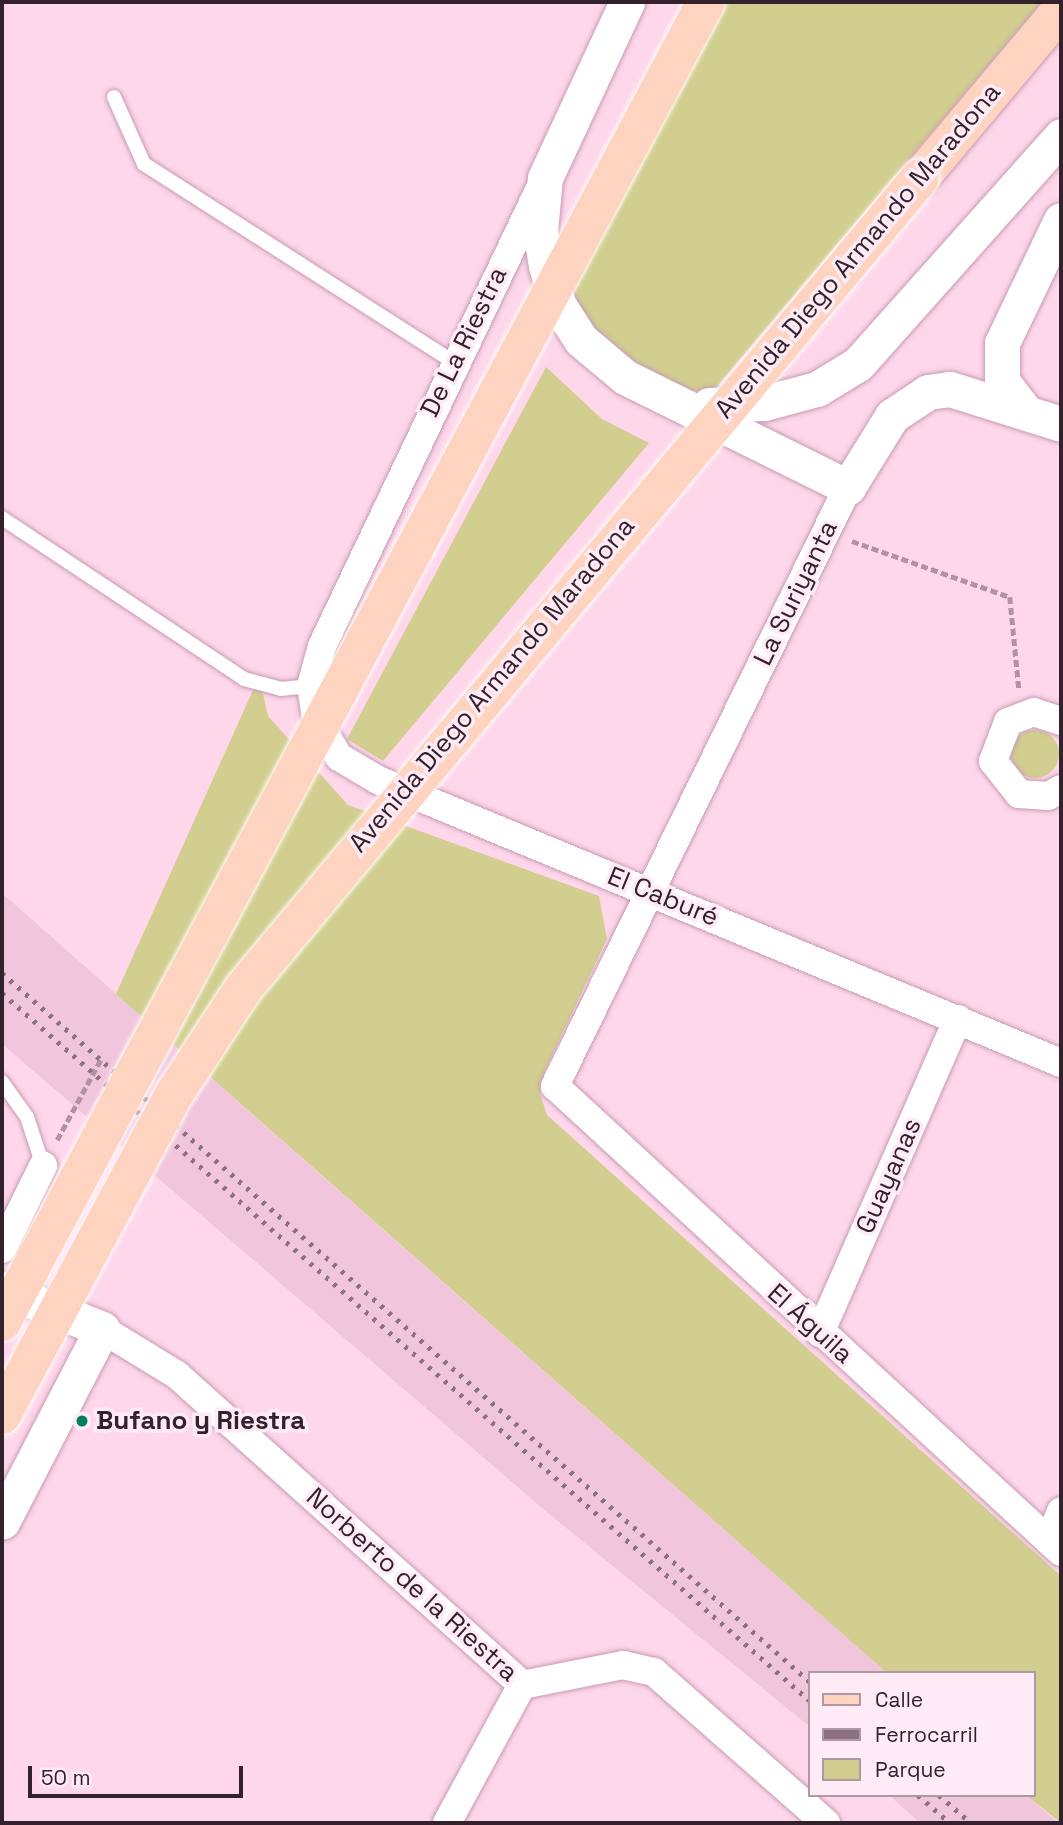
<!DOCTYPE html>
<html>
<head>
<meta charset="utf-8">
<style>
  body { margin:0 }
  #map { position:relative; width:1063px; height:1825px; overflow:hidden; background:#fed7eb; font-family:"Space Grotesk",sans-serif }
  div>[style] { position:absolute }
  .built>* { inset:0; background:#f1c5dc }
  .green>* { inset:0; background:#d1ce8f }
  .round { border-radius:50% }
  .path>* { height:4.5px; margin-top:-2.25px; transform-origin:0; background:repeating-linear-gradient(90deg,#b192a2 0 7px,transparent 0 10.5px) }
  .roads { filter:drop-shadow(0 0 2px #c99bb3) drop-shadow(0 0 2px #c99bb3) }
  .service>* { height:14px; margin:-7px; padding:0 7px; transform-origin:7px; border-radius:7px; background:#fff }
  .minor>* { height:28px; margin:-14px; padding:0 14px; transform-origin:14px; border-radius:14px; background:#fff }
  .tertiary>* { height:35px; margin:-17.5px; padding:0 17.5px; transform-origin:17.5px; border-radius:17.5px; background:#fff }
  .primary>* { height:38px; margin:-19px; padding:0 19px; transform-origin:19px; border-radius:19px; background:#fed4c0 }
  .rail>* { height:5px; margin-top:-2.5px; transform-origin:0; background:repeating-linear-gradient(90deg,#8c717f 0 3.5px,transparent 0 10.5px) }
  .bridges { filter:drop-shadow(0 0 2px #fff) drop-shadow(0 0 2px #fff) }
  .primary-bridge>* { height:38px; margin:-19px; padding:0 19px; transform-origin:19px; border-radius:19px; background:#fed4c0 }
  .dots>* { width:19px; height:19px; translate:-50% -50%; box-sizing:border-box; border:4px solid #ffebf5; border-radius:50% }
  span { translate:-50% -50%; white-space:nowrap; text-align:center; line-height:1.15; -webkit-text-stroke:7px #ffebf5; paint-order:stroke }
  .street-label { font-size:26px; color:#33212b }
  .poi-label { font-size:26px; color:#33212b; font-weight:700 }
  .left { translate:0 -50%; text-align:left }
  .frame { position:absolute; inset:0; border:4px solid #33212b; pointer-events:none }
  .legend { position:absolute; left:808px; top:1671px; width:228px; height:126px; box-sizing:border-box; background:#ffebf5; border:2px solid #ad9aa4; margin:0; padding:9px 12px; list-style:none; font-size:21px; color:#33212b }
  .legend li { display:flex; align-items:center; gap:14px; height:35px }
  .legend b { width:35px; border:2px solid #ad9aa4 }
  .scale { position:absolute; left:28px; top:1766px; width:215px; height:32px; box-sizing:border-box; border:4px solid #33212b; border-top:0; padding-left:9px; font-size:21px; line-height:24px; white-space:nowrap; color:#33212b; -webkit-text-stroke:5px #ffebf5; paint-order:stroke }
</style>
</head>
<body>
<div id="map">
  <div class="built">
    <i style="clip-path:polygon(2px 893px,357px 1207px,887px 1673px,809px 1673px,809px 1726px,548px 1513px,2px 1044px)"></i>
    <i style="clip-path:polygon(889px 1795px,1026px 1795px,1058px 1823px,920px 1823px)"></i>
  </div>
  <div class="green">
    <i style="clip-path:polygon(719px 2px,1042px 2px,714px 390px,682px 391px,629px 365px,584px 324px,566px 289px)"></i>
    <i style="clip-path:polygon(546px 367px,602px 419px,649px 443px,383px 761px,347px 739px)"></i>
    <i style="clip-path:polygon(259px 677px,268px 716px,348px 805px,599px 896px,607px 939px,545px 1070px,540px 1094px,547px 1115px,1061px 1576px,1061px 1823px,1026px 1795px,1033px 1795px,1033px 1673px,887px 1673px,116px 994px)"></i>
    <i class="round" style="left:1011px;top:730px;width:48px;height:48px"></i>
  </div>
  <div class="path">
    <i style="left:852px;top:541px;width:168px;rotate:19.5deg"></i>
    <i style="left:1010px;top:597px;width:92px;rotate:84.4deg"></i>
    <i style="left:57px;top:1140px;width:92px;rotate:-61.5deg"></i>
  </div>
  <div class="roads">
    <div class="service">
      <i style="left:114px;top:97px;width:73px;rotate:65.9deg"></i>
      <i style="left:144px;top:164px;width:368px;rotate:32.6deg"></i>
      <i style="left:2px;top:518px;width:291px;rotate:33.6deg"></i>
      <i style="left:244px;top:679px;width:38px;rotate:15deg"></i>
      <i style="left:281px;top:689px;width:30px;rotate:-6deg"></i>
      <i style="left:2px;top:1082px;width:43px;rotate:54.5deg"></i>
      <i style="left:27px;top:1117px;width:52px;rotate:71.9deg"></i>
    </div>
    <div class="minor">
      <i style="left:540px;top:188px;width:507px;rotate:115.45deg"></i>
      <i style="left:322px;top:646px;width:41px;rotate:105.4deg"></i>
      <i style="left:311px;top:686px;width:33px;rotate:81deg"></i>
      <i style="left:316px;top:719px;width:44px;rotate:58.8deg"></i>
      <i style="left:339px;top:757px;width:45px;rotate:30.5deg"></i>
      <i style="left:378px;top:780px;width:739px;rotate:22.51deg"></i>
      <i style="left:848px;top:487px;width:667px;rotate:116.07deg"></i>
      <i style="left:555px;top:1086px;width:688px;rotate:42.64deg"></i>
      <i style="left:1061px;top:721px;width:28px;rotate:-162deg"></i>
      <i style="left:1034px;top:712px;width:28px;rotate:159deg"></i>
      <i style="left:1008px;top:722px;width:42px;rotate:111deg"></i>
      <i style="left:993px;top:761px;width:42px;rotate:51.8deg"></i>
      <i style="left:1019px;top:794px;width:29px;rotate:4deg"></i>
      <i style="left:1048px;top:796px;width:15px;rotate:-28deg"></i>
      <i style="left:2px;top:1249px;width:93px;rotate:-63.7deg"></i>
      <i style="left:102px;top:1329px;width:88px;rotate:31.5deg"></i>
      <i style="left:177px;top:1375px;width:464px;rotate:41.9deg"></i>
      <i style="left:522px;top:1685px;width:103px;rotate:-11.2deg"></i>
      <i style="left:623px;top:1665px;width:32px;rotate:13deg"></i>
      <i style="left:654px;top:1672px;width:229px;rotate:41.3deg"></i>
      <i style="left:820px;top:1333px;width:343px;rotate:-66.3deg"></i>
      <i style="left:1049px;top:1541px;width:32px;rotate:-68deg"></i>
      <i style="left:447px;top:1823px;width:157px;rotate:-61.5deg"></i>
    </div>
    <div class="tertiary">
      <i style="left:627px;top:2px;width:194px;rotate:115deg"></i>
      <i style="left:545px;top:178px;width:53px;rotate:95.4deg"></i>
      <i style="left:540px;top:231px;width:36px;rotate:80deg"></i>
      <i style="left:546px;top:266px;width:40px;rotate:72deg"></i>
      <i style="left:558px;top:304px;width:43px;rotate:57.4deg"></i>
      <i style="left:581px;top:340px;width:57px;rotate:40.1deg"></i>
      <i style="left:625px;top:377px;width:249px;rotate:26.3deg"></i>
      <i style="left:848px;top:487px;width:84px;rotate:-58.2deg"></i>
      <i style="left:892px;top:416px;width:43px;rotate:-33.7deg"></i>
      <i style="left:928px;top:392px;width:22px;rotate:-8deg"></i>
      <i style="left:950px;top:389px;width:116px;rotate:17.5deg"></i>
      <i style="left:709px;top:405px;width:55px;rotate:-2.1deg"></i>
      <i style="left:764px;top:403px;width:55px;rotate:-14.8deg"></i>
      <i style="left:817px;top:389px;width:48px;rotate:-31.4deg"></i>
      <i style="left:858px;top:364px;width:305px;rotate:-48.3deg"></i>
      <i style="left:1025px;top:411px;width:37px;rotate:-128deg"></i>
      <i style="left:1002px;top:382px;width:39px;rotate:-90deg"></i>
      <i style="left:1002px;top:343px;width:136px;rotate:-64.4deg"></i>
      <i style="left:2px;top:1289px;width:108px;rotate:21.8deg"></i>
      <i style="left:102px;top:1329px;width:217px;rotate:117.4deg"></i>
    </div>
    <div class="primary">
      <i style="left:920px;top:178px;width:219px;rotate:-50deg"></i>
    </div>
  </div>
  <div class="rail">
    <i style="left:2px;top:973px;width:1074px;rotate:41.26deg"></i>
    <i style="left:2px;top:993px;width:1073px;rotate:41.22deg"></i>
    <i style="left:918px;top:1795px;width:43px;rotate:41.2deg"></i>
    <i style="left:939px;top:1795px;width:43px;rotate:41.2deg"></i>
  </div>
  <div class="bridges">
    <div class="primary-bridge">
      <i style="left:2px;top:1322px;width:1496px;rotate:-61.93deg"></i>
      <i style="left:2px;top:1415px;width:366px;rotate:-61.8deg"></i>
      <i style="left:175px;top:1093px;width:124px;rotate:-56.8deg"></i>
      <i style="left:243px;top:989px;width:1056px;rotate:-50.15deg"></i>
    </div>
  </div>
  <div class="dots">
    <i style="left:82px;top:1421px;background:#057e5c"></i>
  </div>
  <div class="street-label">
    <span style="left:858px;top:251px;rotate:-50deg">Avenida Diego Armando Maradona</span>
    <span style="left:464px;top:342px;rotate:-64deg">De La Riestra</span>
    <span style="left:796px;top:593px;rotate:-64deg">La Suriyanta</span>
    <span style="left:492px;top:685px;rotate:-50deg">Avenida Diego Armando Maradona</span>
    <span style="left:663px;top:897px;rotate:22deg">El Caburé</span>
    <span style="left:889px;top:1176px;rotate:-66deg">Guayanas</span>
    <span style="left:810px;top:1324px;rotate:42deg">El Águila</span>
    <span style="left:412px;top:1585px;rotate:42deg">Norberto de la Riestra</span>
  </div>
  <div class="poi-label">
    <span class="left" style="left:96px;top:1421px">Bufano y Riestra</span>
  </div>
  <div class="frame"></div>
  <ul class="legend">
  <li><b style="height:9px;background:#fed4c0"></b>Calle</li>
  <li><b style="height:9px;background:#8c717f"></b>Ferrocarril</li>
  <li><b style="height:19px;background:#d1ce8f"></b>Parque</li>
  </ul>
  <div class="scale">50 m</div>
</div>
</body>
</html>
